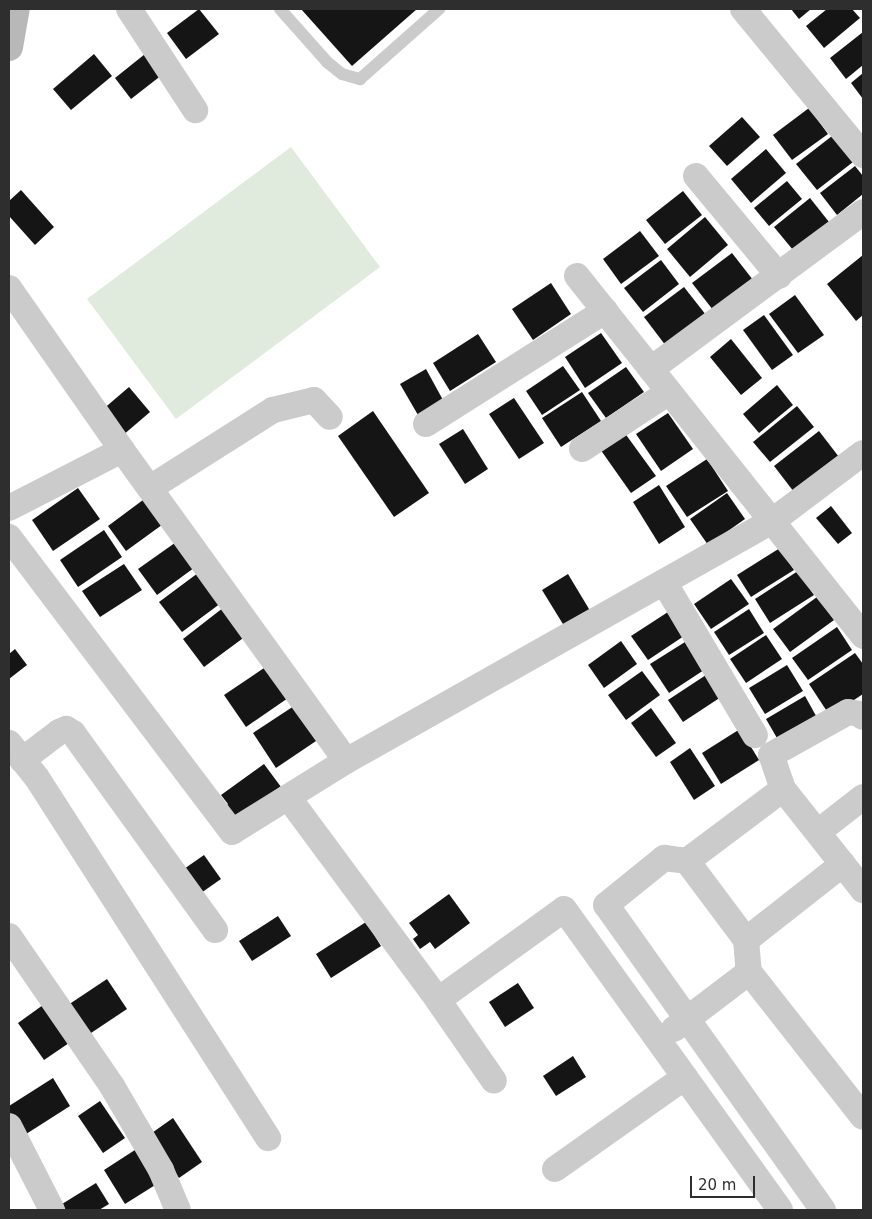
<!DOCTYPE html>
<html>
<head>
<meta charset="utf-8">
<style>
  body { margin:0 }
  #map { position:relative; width:872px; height:1219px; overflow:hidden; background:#fff; font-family:"DejaVu Sans",sans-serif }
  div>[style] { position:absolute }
  .green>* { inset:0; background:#e0eadd }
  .building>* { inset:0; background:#151515 }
  .lane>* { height:12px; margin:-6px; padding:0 6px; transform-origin:6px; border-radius:6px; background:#cbcbcb }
  .street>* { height:26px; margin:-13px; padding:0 13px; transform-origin:13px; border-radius:13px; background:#cbcbcb }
  .secondary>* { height:28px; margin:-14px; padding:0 14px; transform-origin:14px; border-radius:14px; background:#b8b8b8 }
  span { translate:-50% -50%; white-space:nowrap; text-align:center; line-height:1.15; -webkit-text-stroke:5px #fff; paint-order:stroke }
  .frame { position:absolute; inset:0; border:10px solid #2e2e2e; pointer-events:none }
  .scale { position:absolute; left:690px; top:1176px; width:65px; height:22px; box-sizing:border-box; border:2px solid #2e2e2e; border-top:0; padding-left:6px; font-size:15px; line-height:18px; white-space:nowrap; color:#2e2e2e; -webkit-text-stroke:4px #fff; paint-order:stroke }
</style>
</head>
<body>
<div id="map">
  <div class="green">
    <i style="clip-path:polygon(291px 147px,380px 267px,176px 419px,87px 299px)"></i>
  </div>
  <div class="building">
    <i style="clip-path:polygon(199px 9px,219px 34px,186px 59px,167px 33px)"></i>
    <i style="clip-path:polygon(301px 9px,417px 9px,352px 66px)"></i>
    <i style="clip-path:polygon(791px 9px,811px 9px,799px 19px)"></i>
    <i style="clip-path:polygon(827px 9px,852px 9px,860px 18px,824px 48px,806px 26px)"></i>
    <i style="clip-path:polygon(863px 32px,863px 65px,846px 79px,830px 58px)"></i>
    <i style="clip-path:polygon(150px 50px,167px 71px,131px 99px,115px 78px)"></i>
    <i style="clip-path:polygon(94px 54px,112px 76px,71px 110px,53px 89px)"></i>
    <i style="clip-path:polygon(863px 73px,863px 99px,851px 83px)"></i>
    <i style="clip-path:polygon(809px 108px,828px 134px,792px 160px,773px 135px)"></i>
    <i style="clip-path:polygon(742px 117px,760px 137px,727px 166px,709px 146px)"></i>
    <i style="clip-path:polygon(832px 136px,853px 162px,817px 190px,796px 164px)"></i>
    <i style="clip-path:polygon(766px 149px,786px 173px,751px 203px,731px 179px)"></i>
    <i style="clip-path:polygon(855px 166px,863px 176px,863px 194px,837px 215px,820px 193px)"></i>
    <i style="clip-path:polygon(787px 181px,802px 199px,769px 226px,754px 208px)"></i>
    <i style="clip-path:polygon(21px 190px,54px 227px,35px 245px,9px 216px,9px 201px)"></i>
    <i style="clip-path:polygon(683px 191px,702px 215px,665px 244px,646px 220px)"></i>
    <i style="clip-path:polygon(810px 198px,829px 222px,793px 250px,774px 227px)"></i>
    <i style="clip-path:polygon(705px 217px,728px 245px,690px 277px,667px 249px)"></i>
    <i style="clip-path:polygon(640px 231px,659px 256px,621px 284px,603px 259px)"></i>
    <i style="clip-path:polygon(732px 253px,753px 280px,713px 310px,692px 283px)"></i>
    <i style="clip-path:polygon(863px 255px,863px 315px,856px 321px,827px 284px)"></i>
    <i style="clip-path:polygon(661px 260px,679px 284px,643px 312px,624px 288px)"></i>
    <i style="clip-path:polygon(551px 283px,571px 314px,533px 340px,512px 309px)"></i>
    <i style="clip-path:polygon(684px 287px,706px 315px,666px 346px,644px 317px)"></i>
    <i style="clip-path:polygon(795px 295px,824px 335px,798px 353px,769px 314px)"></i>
    <i style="clip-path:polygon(764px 315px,793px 355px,772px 370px,743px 330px)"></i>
    <i style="clip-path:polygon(601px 333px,622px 363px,585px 388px,565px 357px)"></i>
    <i style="clip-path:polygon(478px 334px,496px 362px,450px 391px,433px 363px)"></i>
    <i style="clip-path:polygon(731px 339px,762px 378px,741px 395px,710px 357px)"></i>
    <i style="clip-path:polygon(563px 366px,580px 390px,542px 415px,526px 391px)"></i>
    <i style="clip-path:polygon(626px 367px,644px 392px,606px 418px,588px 393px)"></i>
    <i style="clip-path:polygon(426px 369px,443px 400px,418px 415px,400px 384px)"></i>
    <i style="clip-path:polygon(777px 385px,793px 405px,759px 433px,743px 414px)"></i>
    <i style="clip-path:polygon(129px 387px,150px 412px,122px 436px,101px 411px)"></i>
    <i style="clip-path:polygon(582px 392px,601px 421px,561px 447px,542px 418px)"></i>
    <i style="clip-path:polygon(514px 398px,544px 443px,519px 459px,489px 414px)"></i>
    <i style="clip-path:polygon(797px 406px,814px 427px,770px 462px,753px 442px)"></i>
    <i style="clip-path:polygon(373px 411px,429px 493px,394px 517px,338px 436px)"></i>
    <i style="clip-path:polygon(668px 413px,693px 449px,661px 471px,636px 434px)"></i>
    <i style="clip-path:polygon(463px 429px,488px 469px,465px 484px,439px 444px)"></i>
    <i style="clip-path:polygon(819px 431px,839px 457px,794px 492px,774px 466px)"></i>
    <i style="clip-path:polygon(624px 432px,656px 476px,631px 493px,600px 449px)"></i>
    <i style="clip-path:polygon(707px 459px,728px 491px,687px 517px,666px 486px)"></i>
    <i style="clip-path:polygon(659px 485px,685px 527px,659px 544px,633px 502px)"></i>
    <i style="clip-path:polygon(78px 488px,100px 519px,53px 551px,32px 520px)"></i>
    <i style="clip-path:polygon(727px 493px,745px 519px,708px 545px,690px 519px)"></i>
    <i style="clip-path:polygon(147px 497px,166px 522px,126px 551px,108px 526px)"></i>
    <i style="clip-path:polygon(831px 506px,852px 533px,838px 544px,816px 518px)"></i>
    <i style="clip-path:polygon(104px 530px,122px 557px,78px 587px,60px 560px)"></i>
    <i style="clip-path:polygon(179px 540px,198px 565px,157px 595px,138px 569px)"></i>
    <i style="clip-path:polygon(780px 548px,794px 570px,751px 597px,737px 575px)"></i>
    <i style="clip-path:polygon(124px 564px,142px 590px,100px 617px,82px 591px)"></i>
    <i style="clip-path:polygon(202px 570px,225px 600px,182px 632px,159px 602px)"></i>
    <i style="clip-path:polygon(798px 571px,814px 595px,770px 623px,755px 599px)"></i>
    <i style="clip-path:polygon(568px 574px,592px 614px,566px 629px,542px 590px)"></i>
    <i style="clip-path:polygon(731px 579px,749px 604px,711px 629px,694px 604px)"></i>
    <i style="clip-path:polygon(817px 597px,834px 620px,790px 652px,773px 629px)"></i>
    <i style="clip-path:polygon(228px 604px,250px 633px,204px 667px,183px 639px)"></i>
    <i style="clip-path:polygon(749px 609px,764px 633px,729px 655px,714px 632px)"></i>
    <i style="clip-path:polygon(668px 612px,684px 636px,648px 660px,631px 636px)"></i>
    <i style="clip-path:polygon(837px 627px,852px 650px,808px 680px,792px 658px)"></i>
    <i style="clip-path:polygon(766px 635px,782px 659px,746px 683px,730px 659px)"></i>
    <i style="clip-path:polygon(621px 641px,637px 664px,604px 688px,588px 665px)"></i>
    <i style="clip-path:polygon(685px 642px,704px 670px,669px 693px,650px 664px)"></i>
    <i style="clip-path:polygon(15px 649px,27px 665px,9px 679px,9px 654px)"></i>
    <i style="clip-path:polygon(855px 653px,863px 664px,863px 694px,830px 716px,809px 684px)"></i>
    <i style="clip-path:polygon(270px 664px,291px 696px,246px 727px,224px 695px)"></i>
    <i style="clip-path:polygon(787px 665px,803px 691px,765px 714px,749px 688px)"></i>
    <i style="clip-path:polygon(642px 671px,660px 695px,626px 720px,608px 695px)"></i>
    <i style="clip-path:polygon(706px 675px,721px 697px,683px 722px,668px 700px)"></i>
    <i style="clip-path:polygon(805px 696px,820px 723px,781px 745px,766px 719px)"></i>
    <i style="clip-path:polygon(297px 704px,319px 739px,276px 768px,253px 733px)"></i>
    <i style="clip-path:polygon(651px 708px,676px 743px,656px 757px,631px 723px)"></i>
    <i style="clip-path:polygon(740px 729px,759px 760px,721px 784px,702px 753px)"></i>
    <i style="clip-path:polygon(690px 748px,715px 786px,694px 800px,670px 762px)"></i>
    <i style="clip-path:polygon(264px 764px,284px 791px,237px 821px,226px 806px,228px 804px,221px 795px)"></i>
    <i style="clip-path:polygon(204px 855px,221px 879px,201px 893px,184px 869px)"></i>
    <i style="clip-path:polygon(449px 894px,470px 923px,435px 949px,430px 942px,420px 949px,413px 939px,418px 935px,409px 923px)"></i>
    <i style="clip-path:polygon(278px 916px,291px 936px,252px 961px,239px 941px)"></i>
    <i style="clip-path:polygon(366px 922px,381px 946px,331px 978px,316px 954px)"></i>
    <i style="clip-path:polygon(107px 979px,127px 1009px,88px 1035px,68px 1005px)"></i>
    <i style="clip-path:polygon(518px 983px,534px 1008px,505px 1027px,489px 1002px)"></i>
    <i style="clip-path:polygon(43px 1005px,69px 1043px,44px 1060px,18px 1023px)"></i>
    <i style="clip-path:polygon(573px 1056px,586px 1077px,556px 1096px,543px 1076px)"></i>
    <i style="clip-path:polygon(53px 1078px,70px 1106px,23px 1136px,9px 1113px,9px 1106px)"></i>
    <i style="clip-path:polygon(100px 1101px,125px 1138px,103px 1153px,78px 1116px)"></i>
    <i style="clip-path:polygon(173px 1118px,202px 1162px,179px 1178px,149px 1135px)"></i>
    <i style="clip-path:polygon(138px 1148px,160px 1182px,125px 1204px,104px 1170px)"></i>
    <i style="clip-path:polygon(96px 1183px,109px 1204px,99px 1210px,66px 1210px,62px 1204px)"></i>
  </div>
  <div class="lane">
    <i style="left:280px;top:9px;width:71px;rotate:48.4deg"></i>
    <i style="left:327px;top:62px;width:19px;rotate:39deg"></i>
    <i style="left:342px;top:74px;width:19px;rotate:16deg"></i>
    <i style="left:360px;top:79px;width:106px;rotate:-41.5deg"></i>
  </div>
  <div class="street">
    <i style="left:129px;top:9px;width:121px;rotate:56.8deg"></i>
    <i style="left:743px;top:9px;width:189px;rotate:50.6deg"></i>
    <i style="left:696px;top:176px;width:130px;rotate:50.3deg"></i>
    <i style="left:577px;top:276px;width:460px;rotate:51.5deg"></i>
    <i style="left:9px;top:288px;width:198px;rotate:55.1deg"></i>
    <i style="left:122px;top:450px;width:383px;rotate:54.2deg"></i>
    <i style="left:346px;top:761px;width:134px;rotate:148.1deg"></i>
    <i style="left:232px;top:832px;width:370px;rotate:-127.1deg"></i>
    <i style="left:651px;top:369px;width:264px;rotate:-36.5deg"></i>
    <i style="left:426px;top:424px;width:212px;rotate:-32.3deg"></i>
    <i style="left:582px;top:449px;width:104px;rotate:-33.2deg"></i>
    <i style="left:150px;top:488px;width:146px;rotate:-32.4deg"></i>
    <i style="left:273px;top:410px;width:42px;rotate:-13.7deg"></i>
    <i style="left:314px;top:400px;width:23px;rotate:47deg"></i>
    <i style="left:9px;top:508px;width:127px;rotate:-27.2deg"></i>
    <i style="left:664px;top:582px;width:178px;rotate:59.3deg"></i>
    <i style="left:9px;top:743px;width:45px;rotate:51.3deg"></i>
    <i style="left:37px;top:778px;width:428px;rotate:57.3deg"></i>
    <i style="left:22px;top:760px;width:46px;rotate:-37.1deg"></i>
    <i style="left:59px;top:732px;width:8px;rotate:-23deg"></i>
    <i style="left:66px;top:729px;width:8px;rotate:30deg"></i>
    <i style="left:73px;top:733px;width:243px;rotate:54.2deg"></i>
    <i style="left:346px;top:761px;width:488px;rotate:-29.4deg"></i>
    <i style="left:771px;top:522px;width:115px;rotate:-36.9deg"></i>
    <i style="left:783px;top:789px;width:129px;rotate:51.6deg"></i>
    <i style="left:288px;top:797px;width:252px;rotate:53.5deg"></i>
    <i style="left:438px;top:1000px;width:98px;rotate:55.3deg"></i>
    <i style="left:818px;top:832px;width:57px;rotate:-37.9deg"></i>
    <i style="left:687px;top:861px;width:99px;rotate:53.2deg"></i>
    <i style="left:746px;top:940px;width:32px;rotate:85deg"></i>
    <i style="left:749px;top:972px;width:184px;rotate:51.8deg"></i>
    <i style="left:9px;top:936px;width:182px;rotate:55.5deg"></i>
    <i style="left:112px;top:1086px;width:97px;rotate:59.7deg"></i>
    <i style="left:161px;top:1170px;width:43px;rotate:67deg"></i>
    <i style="left:746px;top:940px;width:123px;rotate:-38.1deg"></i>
    <i style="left:438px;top:1000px;width:155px;rotate:-35.8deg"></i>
    <i style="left:564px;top:909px;width:370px;rotate:54.3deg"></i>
    <i style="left:674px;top:1029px;width:94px;rotate:-37.2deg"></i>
    <i style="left:9px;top:1126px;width:94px;rotate:62.9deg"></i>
    <i style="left:555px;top:1169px;width:159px;rotate:-35.3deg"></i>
    <i style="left:823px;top:1210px;width:374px;rotate:-125.4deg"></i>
    <i style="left:606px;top:905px;width:75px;rotate:-39deg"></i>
    <i style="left:664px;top:858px;width:23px;rotate:7deg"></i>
    <i style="left:687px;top:861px;width:120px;rotate:-36.9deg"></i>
    <i style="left:783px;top:789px;width:36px;rotate:-109deg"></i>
    <i style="left:771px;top:755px;width:88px;rotate:-29.2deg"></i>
    <i style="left:848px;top:712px;width:12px;rotate:9deg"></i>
    <i style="left:860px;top:714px;width:4px;rotate:45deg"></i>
  </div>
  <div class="secondary">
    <i style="left:9px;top:47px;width:39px;rotate:-80deg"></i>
  </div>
  <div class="frame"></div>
  <div class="scale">20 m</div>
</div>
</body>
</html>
